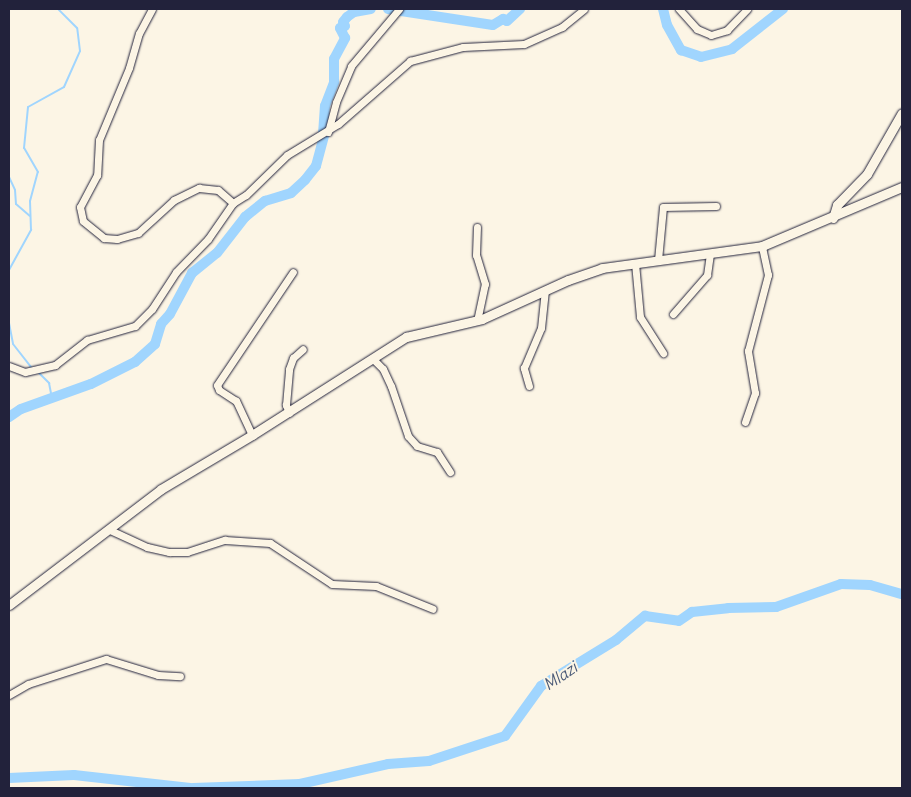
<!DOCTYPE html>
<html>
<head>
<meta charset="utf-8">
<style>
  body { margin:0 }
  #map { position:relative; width:911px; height:797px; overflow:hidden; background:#fcf5e5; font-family:Delius,sans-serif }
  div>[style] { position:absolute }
  .stream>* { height:2px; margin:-1px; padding:0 1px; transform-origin:1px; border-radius:1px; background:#a0d5fe }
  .river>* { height:10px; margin:-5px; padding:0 5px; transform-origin:5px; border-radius:5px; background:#a0d5fe }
  .roads { filter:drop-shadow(0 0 1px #22223b) drop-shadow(0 0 1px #22223b) }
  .minor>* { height:7px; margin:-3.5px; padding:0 3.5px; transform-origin:3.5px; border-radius:3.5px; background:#fcf5e5 }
  .tertiary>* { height:9px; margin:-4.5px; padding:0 4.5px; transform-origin:4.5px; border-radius:4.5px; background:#fcf5e5 }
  span { translate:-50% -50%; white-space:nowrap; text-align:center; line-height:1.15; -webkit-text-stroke:4px #fcf5e5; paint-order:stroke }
  .water-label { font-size:16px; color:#485876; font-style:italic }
  .frame { position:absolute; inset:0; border:10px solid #22223b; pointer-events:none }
</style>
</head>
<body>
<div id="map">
  <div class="stream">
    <i style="left:351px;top:14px;width:6px;rotate:-51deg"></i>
    <i style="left:9px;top:177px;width:14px;rotate:65deg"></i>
    <i style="left:15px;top:190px;width:14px;rotate:86deg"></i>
    <i style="left:16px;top:204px;width:18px;rotate:41deg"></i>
    <i style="left:9px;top:270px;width:46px;rotate:-61.2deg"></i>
    <i style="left:31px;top:230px;width:29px;rotate:-92deg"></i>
    <i style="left:30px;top:201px;width:30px;rotate:-75deg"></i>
    <i style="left:38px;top:172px;width:28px;rotate:-120deg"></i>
    <i style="left:24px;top:148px;width:41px;rotate:-84.4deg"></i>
    <i style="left:28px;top:107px;width:41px;rotate:-29.1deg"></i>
    <i style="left:64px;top:87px;width:39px;rotate:-66deg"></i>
    <i style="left:80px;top:51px;width:23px;rotate:-97deg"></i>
    <i style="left:77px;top:28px;width:27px;rotate:-135deg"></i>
    <i style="left:9px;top:323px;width:21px;rotate:79deg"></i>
    <i style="left:13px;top:344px;width:31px;rotate:52deg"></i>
    <i style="left:38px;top:372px;width:16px;rotate:45deg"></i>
    <i style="left:49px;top:383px;width:15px;rotate:79deg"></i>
  </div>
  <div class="river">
    <i style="left:388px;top:9px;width:106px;rotate:8.7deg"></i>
    <i style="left:493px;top:25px;width:12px;rotate:-31deg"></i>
    <i style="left:503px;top:19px;width:4px;rotate:27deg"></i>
    <i style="left:507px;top:21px;width:18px;rotate:-43deg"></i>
    <i style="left:663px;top:9px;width:16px;rotate:76deg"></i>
    <i style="left:667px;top:25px;width:29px;rotate:61deg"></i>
    <i style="left:681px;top:50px;width:21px;rotate:19deg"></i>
    <i style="left:701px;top:57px;width:32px;rotate:-14deg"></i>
    <i style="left:732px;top:49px;width:65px;rotate:-38.1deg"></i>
    <i style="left:323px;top:134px;width:28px;rotate:-86deg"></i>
    <i style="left:325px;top:106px;width:26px;rotate:-69deg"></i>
    <i style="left:334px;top:82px;width:23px;rotate:-90deg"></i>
    <i style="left:334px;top:59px;width:24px;rotate:-62deg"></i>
    <i style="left:345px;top:38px;width:11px;rotate:-117deg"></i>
    <i style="left:340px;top:28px;width:5px;rotate:-22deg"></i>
    <i style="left:345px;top:26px;width:4px;rotate:-117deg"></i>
    <i style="left:343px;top:22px;width:6px;rotate:-51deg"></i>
    <i style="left:347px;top:17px;width:9px;rotate:-36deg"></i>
    <i style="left:354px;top:12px;width:17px;rotate:-10deg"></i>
    <i style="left:9px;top:417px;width:14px;rotate:-34deg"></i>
    <i style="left:21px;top:409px;width:74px;rotate:-19.7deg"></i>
    <i style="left:91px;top:384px;width:49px;rotate:-26.6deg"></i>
    <i style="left:135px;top:362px;width:27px;rotate:-42deg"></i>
    <i style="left:155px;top:344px;width:21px;rotate:-73deg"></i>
    <i style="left:161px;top:324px;width:13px;rotate:-48deg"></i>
    <i style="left:170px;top:314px;width:47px;rotate:-61.8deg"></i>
    <i style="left:192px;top:273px;width:32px;rotate:-39deg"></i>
    <i style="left:217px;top:253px;width:46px;rotate:-52.1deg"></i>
    <i style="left:245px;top:217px;width:26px;rotate:-39deg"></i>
    <i style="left:265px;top:201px;width:27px;rotate:-17deg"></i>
    <i style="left:291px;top:193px;width:19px;rotate:-43deg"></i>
    <i style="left:305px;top:180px;width:18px;rotate:-52deg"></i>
    <i style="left:316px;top:166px;width:31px;rotate:-75deg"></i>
    <i style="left:9px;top:778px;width:65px;rotate:-2.6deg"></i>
    <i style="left:74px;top:775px;width:117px;rotate:6.4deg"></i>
    <i style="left:193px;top:788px;width:107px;rotate:-2.1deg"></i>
    <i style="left:300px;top:784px;width:90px;rotate:-12.8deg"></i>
    <i style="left:388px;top:764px;width:41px;rotate:-4.2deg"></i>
    <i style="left:429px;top:761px;width:80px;rotate:-18.2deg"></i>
    <i style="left:505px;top:736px;width:62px;rotate:-54.2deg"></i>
    <i style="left:541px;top:686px;width:88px;rotate:-31.5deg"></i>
    <i style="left:616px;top:640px;width:38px;rotate:-40deg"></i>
    <i style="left:645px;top:616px;width:34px;rotate:8deg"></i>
    <i style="left:679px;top:621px;width:16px;rotate:-35deg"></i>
    <i style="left:692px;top:612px;width:36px;rotate:-6deg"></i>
    <i style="left:728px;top:608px;width:48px;rotate:-1.2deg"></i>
    <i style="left:776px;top:607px;width:69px;rotate:-19.5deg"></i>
    <i style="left:841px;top:584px;width:29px;rotate:2deg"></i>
    <i style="left:870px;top:585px;width:33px;rotate:16deg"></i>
  </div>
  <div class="roads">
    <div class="minor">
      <i style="left:152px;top:9px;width:27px;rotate:118deg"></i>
      <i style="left:139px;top:33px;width:36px;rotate:106deg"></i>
      <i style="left:129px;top:68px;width:78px;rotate:112.6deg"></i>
      <i style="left:99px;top:140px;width:35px;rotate:93deg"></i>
      <i style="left:97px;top:175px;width:36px;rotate:118deg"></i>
      <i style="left:80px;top:207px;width:14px;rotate:78deg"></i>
      <i style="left:83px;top:221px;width:27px;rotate:39deg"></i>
      <i style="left:104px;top:238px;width:13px;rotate:4deg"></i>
      <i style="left:117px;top:239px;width:22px;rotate:-16deg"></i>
      <i style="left:138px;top:233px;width:49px;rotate:-42.5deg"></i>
      <i style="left:174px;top:200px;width:28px;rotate:-26deg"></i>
      <i style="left:199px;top:188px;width:19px;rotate:6deg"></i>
      <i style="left:218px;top:190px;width:20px;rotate:41deg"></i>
      <i style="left:679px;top:9px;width:27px;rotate:48deg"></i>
      <i style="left:697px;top:29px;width:15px;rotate:23deg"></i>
      <i style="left:711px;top:35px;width:17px;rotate:-17deg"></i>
      <i style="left:727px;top:30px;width:29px;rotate:-46deg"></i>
      <i style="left:328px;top:132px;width:31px;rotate:-75deg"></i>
      <i style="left:336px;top:102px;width:39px;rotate:-67deg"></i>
      <i style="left:351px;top:66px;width:75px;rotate:-49.9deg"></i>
      <i style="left:658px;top:260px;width:53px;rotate:-84.6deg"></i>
      <i style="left:663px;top:207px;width:53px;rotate:-1.1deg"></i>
      <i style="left:635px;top:263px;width:54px;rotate:84.7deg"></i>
      <i style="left:640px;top:317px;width:43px;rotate:57.4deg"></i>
      <i style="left:673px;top:314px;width:52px;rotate:-48.9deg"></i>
      <i style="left:707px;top:275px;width:21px;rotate:-82deg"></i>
      <i style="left:477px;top:321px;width:38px;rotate:-78deg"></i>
      <i style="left:485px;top:284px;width:30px;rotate:-107deg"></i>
      <i style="left:476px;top:255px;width:28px;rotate:-88deg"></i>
      <i style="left:373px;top:359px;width:14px;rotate:45deg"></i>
      <i style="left:383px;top:369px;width:19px;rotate:65deg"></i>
      <i style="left:391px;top:386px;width:53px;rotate:71.2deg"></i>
      <i style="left:408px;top:436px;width:13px;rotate:48deg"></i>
      <i style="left:417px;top:446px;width:21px;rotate:17deg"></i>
      <i style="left:437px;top:452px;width:24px;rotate:57deg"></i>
      <i style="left:9px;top:366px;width:17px;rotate:21deg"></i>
      <i style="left:25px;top:372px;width:31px;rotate:-13deg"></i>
      <i style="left:55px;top:365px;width:41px;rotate:-38deg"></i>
      <i style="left:87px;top:340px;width:50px;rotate:-16.3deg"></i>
      <i style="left:135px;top:326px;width:24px;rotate:-45deg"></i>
      <i style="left:152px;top:309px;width:44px;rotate:-57deg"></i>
      <i style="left:176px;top:272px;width:46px;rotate:-45.9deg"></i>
      <i style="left:208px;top:239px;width:44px;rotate:-55.2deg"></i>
      <i style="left:233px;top:203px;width:15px;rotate:-32deg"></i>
      <i style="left:246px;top:195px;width:57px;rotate:-44.3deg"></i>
      <i style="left:287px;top:155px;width:60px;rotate:-31.3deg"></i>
      <i style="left:338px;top:124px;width:96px;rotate:-41.2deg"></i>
      <i style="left:410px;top:61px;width:55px;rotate:-14.8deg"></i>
      <i style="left:463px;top:47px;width:61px;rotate:-2.8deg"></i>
      <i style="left:524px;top:44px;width:42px;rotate:-24.1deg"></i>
      <i style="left:562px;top:27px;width:28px;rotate:-39deg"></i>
      <i style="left:529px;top:386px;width:19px;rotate:-106deg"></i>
      <i style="left:524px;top:368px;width:43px;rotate:-67deg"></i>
      <i style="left:541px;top:328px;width:38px;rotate:-84deg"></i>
      <i style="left:289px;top:413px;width:9px;rotate:-111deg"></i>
      <i style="left:286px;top:405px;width:36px;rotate:-85deg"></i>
      <i style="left:289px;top:369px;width:12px;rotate:-70deg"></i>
      <i style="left:293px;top:358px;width:13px;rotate:-42deg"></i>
      <i style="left:745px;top:422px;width:31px;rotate:-71deg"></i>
      <i style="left:755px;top:393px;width:43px;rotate:-99.5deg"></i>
      <i style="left:748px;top:351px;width:79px;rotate:-75.3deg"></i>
      <i style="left:768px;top:275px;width:30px;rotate:-102deg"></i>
      <i style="left:252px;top:435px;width:38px;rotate:-115deg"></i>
      <i style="left:236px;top:401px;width:20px;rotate:-147deg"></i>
      <i style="left:219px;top:390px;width:5px;rotate:-112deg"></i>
      <i style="left:217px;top:385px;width:136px;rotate:-56.1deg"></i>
      <i style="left:110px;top:530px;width:41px;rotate:24.7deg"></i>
      <i style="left:147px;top:547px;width:23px;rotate:13deg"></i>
      <i style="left:169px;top:552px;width:18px"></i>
      <i style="left:187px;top:552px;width:40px;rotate:-18deg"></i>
      <i style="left:225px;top:540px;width:45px;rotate:3.8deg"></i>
      <i style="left:270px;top:543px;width:74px;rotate:33.5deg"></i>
      <i style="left:332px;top:584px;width:44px;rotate:2.6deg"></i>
      <i style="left:376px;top:586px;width:61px;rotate:22deg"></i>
      <i style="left:9px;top:695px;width:22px;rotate:-30deg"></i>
      <i style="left:28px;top:684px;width:82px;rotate:-17.8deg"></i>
      <i style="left:106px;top:659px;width:54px;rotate:17.1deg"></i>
      <i style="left:158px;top:675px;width:22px;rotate:3deg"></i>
    </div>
    <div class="tertiary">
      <i style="left:833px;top:218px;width:14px;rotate:-73deg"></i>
      <i style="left:837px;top:205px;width:43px;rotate:-45.9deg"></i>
      <i style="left:867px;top:174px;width:70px;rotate:-60.2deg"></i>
      <i style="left:9px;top:605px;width:191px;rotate:-37.3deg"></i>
      <i style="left:161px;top:489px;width:106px;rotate:-30.7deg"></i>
      <i style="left:252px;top:435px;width:183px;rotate:-32.5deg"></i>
      <i style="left:406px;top:337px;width:78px;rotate:-13.3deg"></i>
      <i style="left:482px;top:319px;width:94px;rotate:-24.4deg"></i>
      <i style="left:568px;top:280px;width:36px;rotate:-19deg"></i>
      <i style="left:602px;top:268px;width:162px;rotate:-7.8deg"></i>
      <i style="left:762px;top:246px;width:152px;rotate:-22.9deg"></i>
    </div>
  </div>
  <div class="water-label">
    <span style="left:560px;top:676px;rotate:-34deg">Mlazi</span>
  </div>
  <div class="frame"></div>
</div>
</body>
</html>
